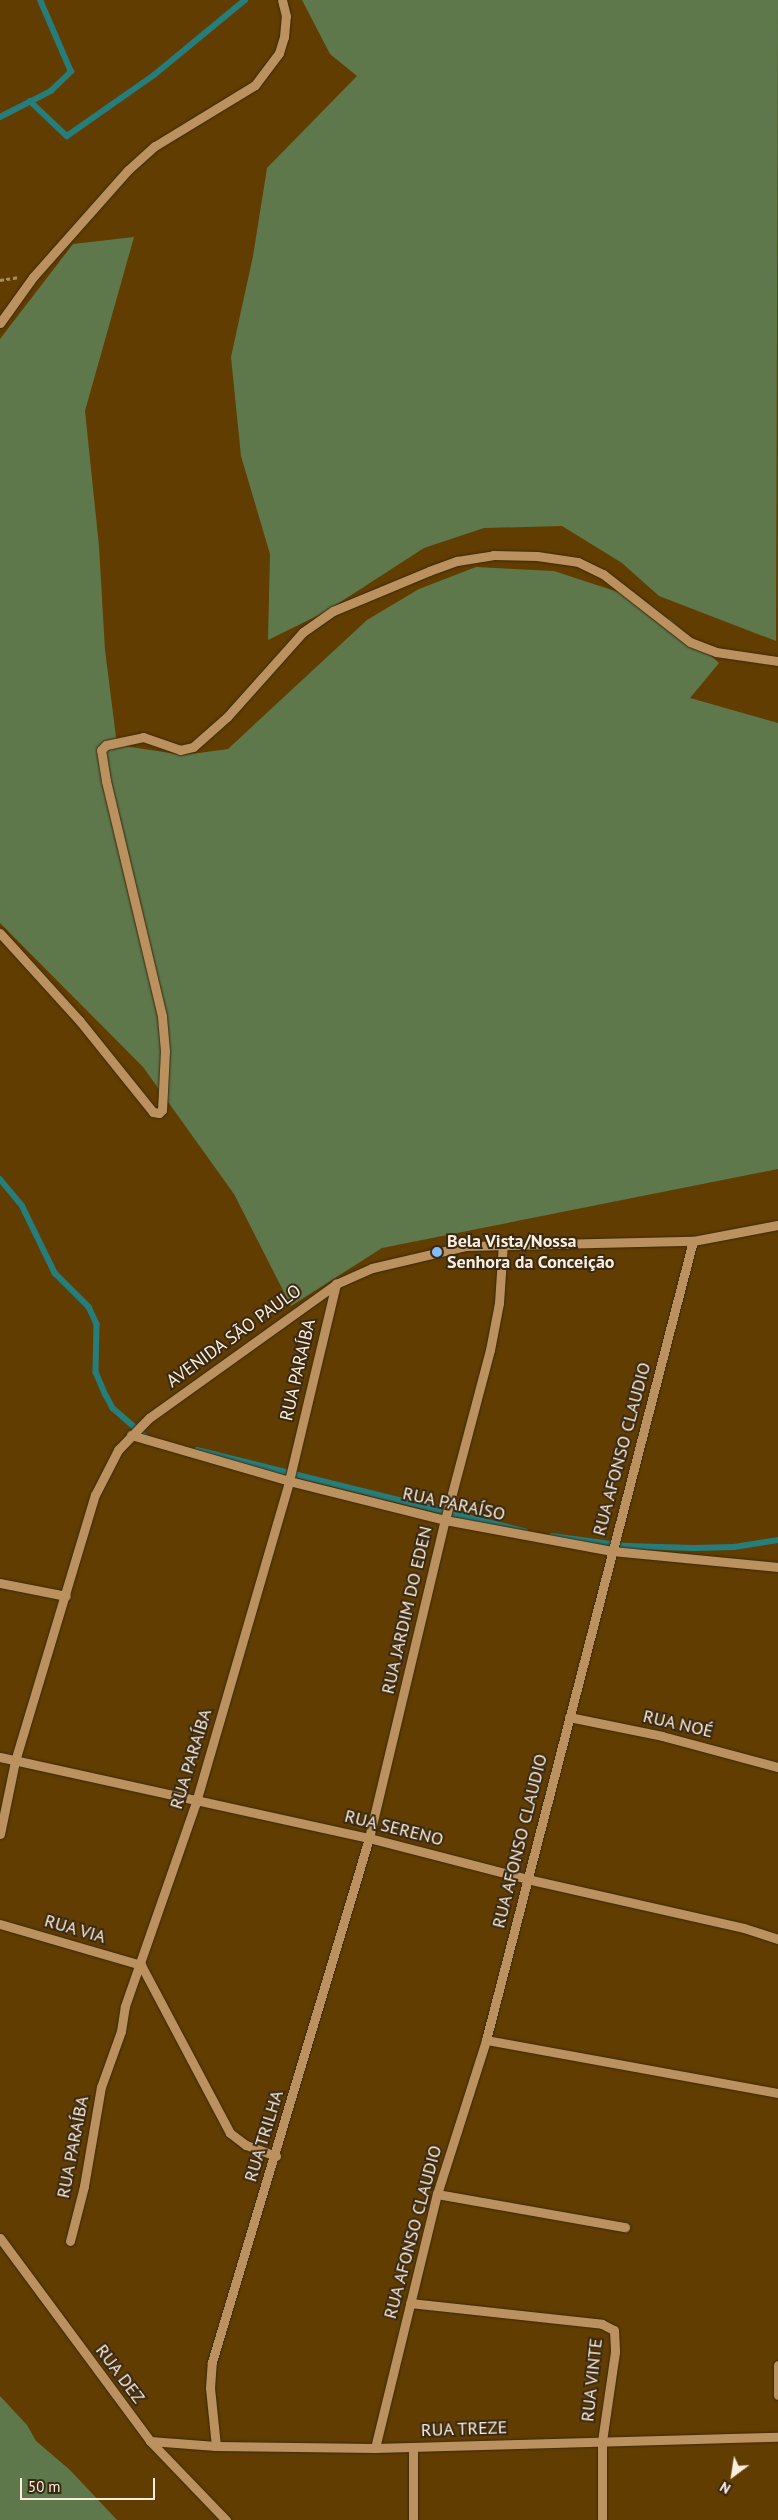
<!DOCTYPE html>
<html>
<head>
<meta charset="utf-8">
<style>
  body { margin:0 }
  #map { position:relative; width:778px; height:2520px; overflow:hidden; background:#613d01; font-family:"PT Sans",sans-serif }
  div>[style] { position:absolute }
  .green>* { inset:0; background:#5f784b }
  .stream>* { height:5.5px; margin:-2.75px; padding:0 2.75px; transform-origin:2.75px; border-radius:2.75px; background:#267e7c }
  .path>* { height:3px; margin-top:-1.5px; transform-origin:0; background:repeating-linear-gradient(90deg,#a88e66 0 4px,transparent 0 6.5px) }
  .roads { filter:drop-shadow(0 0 1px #3c280c) drop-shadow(0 0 1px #3c280c) }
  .minor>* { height:9px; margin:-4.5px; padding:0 4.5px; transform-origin:4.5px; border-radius:4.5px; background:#bb925f }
  .dots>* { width:14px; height:14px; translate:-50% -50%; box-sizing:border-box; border:2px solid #392913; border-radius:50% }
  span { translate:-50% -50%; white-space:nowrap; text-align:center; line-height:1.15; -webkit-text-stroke:4px #392913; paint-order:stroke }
  .poi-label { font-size:18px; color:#fceedf; font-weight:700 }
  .left { translate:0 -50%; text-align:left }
  .street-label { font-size:18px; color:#fceedf }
  .north { position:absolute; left:708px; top:2450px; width:50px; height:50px; -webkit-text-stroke:4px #392913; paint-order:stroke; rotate:211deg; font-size:14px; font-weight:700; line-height:20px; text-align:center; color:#fceedf }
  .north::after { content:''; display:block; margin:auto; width:18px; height:22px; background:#fceedf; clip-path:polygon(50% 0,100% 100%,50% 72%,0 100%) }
  .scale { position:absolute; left:20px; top:2478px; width:135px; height:22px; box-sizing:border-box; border:2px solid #fceedf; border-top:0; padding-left:6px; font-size:15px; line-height:18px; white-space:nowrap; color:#fceedf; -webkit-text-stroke:4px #392913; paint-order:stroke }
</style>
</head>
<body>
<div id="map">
  <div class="green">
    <i style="clip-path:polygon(302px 0,778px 0,776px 641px,659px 596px,622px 563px,562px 526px,484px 528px,424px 548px,325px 612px,268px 640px,270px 554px,241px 456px,231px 357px,253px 256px,267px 168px,357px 76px,330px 54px)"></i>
    <i style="clip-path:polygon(134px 237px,85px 411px,99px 546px,105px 650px,117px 745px,184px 755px,228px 749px,367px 620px,419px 589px,476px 567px,554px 571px,624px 594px,671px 620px,719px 663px,690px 698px,778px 723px,778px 1169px,382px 1248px,291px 1306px,234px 1194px,143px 1067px,0 923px,0 339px,73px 244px)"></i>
    <i style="clip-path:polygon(0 2396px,27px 2425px,36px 2441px,70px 2470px,117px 2520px,0 2520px)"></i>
  </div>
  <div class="stream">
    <i style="left:30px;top:101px;width:51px;rotate:43.4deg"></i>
    <i style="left:67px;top:136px;width:106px;rotate:-35deg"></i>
    <i style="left:154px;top:75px;width:118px;rotate:-39.5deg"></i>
    <i style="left:0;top:117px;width:57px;rotate:-27deg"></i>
    <i style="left:51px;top:91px;width:28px;rotate:-44deg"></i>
    <i style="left:71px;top:72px;width:78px;rotate:-113.3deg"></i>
    <i style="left:0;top:1179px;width:34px;rotate:50deg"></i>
    <i style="left:22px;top:1205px;width:76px;rotate:64.1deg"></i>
    <i style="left:55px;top:1273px;width:48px;rotate:45deg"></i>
    <i style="left:89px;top:1307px;width:19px;rotate:65deg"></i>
    <i style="left:97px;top:1324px;width:48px;rotate:91.2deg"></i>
    <i style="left:96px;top:1372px;width:25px;rotate:67deg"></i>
    <i style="left:106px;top:1395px;width:15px;rotate:62deg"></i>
    <i style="left:113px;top:1408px;width:45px;rotate:41.4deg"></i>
    <i style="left:197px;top:1450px;width:338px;rotate:13.9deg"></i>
    <i style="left:552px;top:1536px;width:76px;rotate:7.6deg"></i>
    <i style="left:627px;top:1546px;width:67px;rotate:1.7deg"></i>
    <i style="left:694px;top:1548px;width:40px;rotate:-1.4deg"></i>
    <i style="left:734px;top:1547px;width:45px;rotate:-9deg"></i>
  </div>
  <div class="path">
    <i style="left:0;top:280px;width:18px;rotate:-9deg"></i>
  </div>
  <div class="roads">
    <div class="minor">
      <i style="left:0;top:323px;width:57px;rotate:-54.3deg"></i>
      <i style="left:33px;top:277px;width:143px;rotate:-48.4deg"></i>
      <i style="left:128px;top:170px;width:36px;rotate:-42deg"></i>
      <i style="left:155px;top:146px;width:117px;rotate:-31.4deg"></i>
      <i style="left:255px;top:85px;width:40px;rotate:-53deg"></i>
      <i style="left:279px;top:53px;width:17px;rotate:-73deg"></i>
      <i style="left:284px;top:37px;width:21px;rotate:-85deg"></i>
      <i style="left:286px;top:16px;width:16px;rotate:-104deg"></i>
      <i style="left:0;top:933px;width:118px;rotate:47.8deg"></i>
      <i style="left:79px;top:1020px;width:118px;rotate:51.2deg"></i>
      <i style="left:153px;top:1112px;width:6px;rotate:9deg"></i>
      <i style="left:159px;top:1113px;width:4px;rotate:-45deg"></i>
      <i style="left:162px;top:1110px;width:59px;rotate:-87.1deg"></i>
      <i style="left:165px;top:1051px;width:35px;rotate:-95deg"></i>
      <i style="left:162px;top:1016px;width:242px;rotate:-103.4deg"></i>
      <i style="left:106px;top:781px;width:31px;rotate:-99deg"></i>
      <i style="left:101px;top:750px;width:7px;rotate:-45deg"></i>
      <i style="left:106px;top:745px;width:38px;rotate:-12deg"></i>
      <i style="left:143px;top:737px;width:39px;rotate:19deg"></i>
      <i style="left:180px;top:750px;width:13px;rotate:-13deg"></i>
      <i style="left:193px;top:747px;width:45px;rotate:-41.4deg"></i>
      <i style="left:227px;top:717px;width:114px;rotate:-48.2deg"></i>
      <i style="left:303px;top:632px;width:37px;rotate:-35deg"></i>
      <i style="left:333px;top:611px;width:104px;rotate:-22.6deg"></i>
      <i style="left:429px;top:571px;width:30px;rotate:-20deg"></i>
      <i style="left:457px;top:561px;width:36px;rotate:-9deg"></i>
      <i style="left:493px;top:555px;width:44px;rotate:1.3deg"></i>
      <i style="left:537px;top:556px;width:41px;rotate:8.3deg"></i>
      <i style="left:578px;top:562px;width:28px;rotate:26deg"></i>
      <i style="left:603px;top:574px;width:110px;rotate:38deg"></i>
      <i style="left:690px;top:642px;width:28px;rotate:21deg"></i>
      <i style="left:716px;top:652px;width:63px;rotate:8.3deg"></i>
      <i style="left:131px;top:1435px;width:165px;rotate:16.2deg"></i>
      <i style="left:289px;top:1481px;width:161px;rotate:14deg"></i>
      <i style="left:445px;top:1520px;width:170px;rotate:10.5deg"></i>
      <i style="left:612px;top:1551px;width:167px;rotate:5.5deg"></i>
      <i style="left:0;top:1583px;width:67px;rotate:11.1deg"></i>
      <i style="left:569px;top:1717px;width:95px;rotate:11.5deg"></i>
      <i style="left:662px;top:1736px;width:120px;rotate:15deg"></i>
      <i style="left:0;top:1757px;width:378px;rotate:12.4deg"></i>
      <i style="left:369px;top:1838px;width:163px;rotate:14.5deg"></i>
      <i style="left:527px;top:1879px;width:222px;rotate:12.7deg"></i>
      <i style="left:744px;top:1928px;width:36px;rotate:18deg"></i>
      <i style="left:0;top:1834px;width:75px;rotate:-78.4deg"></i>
      <i style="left:15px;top:1761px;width:278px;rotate:-73.3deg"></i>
      <i style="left:95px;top:1495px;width:51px;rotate:-62.9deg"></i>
      <i style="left:118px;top:1450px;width:45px;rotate:-45.9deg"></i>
      <i style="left:149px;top:1418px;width:230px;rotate:-35.6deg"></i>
      <i style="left:336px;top:1284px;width:39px;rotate:-24deg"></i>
      <i style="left:372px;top:1268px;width:97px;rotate:-13.2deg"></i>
      <i style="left:466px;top:1246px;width:227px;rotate:-1.3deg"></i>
      <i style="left:693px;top:1241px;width:86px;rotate:-10.7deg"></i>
      <i style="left:0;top:1924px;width:147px;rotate:16.2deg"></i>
      <i style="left:141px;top:1965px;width:190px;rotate:62.1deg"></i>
      <i style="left:230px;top:2133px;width:20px;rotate:37deg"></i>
      <i style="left:246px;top:2145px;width:32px;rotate:20deg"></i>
      <i style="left:486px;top:2040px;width:297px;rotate:10.3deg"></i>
      <i style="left:437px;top:2194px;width:191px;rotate:10deg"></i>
      <i style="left:0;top:2238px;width:252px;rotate:53.5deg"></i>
      <i style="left:150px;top:2441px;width:110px;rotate:46.1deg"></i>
      <i style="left:70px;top:2241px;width:57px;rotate:-75.7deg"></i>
      <i style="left:84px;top:2186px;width:100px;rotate:-80.3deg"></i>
      <i style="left:101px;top:2087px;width:59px;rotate:-70.3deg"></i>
      <i style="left:121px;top:2031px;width:25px;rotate:-81deg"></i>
      <i style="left:125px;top:2006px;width:216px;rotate:-70.8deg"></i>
      <i style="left:196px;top:1802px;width:334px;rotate:-73.8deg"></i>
      <i style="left:289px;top:1481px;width:203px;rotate:-76.6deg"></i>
      <i style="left:410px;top:2303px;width:193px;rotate:6.2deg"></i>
      <i style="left:602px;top:2324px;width:13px;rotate:27deg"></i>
      <i style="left:614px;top:2330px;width:22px;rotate:87deg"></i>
      <i style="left:615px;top:2352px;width:90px;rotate:98.3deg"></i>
      <i style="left:602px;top:2441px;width:79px;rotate:90deg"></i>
      <i style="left:778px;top:2365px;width:30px;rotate:90deg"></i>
      <i style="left:150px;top:2441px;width:66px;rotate:4.3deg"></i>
      <i style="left:216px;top:2446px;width:159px;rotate:0.7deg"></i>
      <i style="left:375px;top:2448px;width:403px;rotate:-1.6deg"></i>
      <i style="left:216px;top:2446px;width:58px;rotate:-95.9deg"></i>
      <i style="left:210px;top:2388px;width:26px;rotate:-86deg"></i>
      <i style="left:212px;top:2362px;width:547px;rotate:-73.32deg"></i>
      <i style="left:369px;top:1838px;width:327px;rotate:-76.6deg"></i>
      <i style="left:445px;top:1520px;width:176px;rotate:-75.2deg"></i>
      <i style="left:490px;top:1350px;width:48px;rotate:-79.2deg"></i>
      <i style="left:499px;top:1303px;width:60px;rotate:-86.2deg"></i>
      <i style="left:375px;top:2448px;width:261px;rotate:-76.3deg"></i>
      <i style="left:437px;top:2194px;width:162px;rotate:-72.3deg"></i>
      <i style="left:486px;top:2040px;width:825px;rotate:-75.48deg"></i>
      <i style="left:413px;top:2520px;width:73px;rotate:-90deg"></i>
    </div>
  </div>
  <div class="dots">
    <i style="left:437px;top:1252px;background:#84bcfb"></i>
  </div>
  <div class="poi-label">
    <span class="left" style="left:447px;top:1252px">Bela Vista/Nossa<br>Senhora da Conceição</span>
  </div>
  <div class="street-label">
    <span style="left:234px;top:1336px;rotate:-36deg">AVENIDA SÃO PAULO</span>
    <span style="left:298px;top:1370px;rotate:-77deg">RUA PARAÍBA</span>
    <span style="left:622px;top:1449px;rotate:-75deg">RUA AFONSO CLAUDIO</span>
    <span style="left:454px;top:1504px;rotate:12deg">RUA PARAÍSO</span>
    <span style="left:407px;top:1610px;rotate:-77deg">RUA JARDIM DO EDEN</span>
    <span style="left:678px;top:1724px;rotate:13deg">RUA NOÉ</span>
    <span style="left:191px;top:1759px;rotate:-73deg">RUA PARAÍBA</span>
    <span style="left:394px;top:1828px;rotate:14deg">RUA SERENO</span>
    <span style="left:520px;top:1841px;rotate:-76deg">RUA AFONSO CLAUDIO</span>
    <span style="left:75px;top:1929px;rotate:16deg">RUA VIA</span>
    <span style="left:264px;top:2136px;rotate:-73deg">RUA TRILHA</span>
    <span style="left:73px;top:2147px;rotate:-79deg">RUA PARAÍBA</span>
    <span style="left:413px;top:2232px;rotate:-75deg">RUA AFONSO CLAUDIO</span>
    <span style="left:120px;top:2374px;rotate:53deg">RUA DEZ</span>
    <span style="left:592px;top:2380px;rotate:-84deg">RUA VINTE</span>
    <span style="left:464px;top:2429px;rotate:-2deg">RUA TREZE</span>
  </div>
  <div class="north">N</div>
  <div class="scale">50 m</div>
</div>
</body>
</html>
